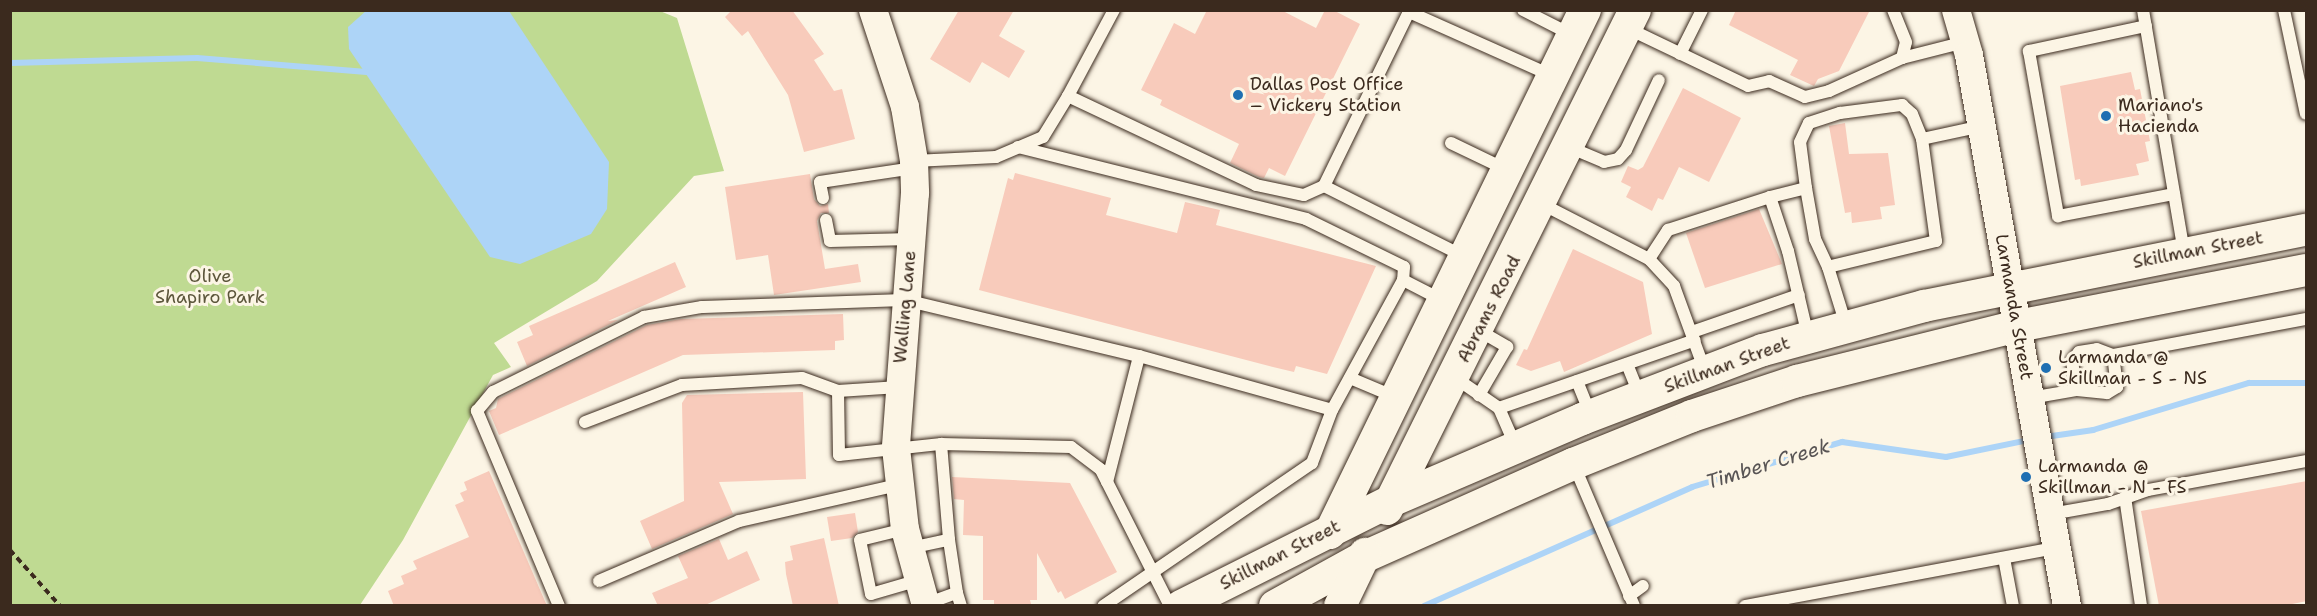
<!DOCTYPE html>
<html>
<head>
<meta charset="utf-8">
<style>
  body { margin:0 }
  #map { position:relative; width:2317px; height:616px; overflow:hidden; background:#fcf5e5; font-family:"Shantell Sans",sans-serif }
  div>[style] { position:absolute }
  .green>* { inset:0; background:#bfda92 }
  .water>* { inset:0; background:#add4f7 }
  .stream>* { height:6px; margin:-3px; padding:0 3px; transform-origin:3px; border-radius:3px; background:#add4f7 }
  .building>* { inset:0; background:#f8cbbb }
  .path>* { height:4px; margin-top:-2px; transform-origin:0; background:repeating-linear-gradient(90deg,#3b2a1e 0 6px,transparent 0 10.5px) }
  .roads { filter:drop-shadow(0 0 2px #3b2a1e) drop-shadow(0 0 2px #3b2a1e) }
  .service>* { height:12px; margin:-6px; padding:0 6px; transform-origin:6px; border-radius:6px; background:#fcf5e5 }
  .tertiary>* { height:28px; margin:-14px; padding:0 14px; transform-origin:14px; border-radius:14px; background:#fcf5e5 }
  .secondary>* { height:32px; margin:-16px; padding:0 16px; transform-origin:16px; border-radius:16px; background:#fcf5e5 }
  .dots>* { width:16px; height:16px; translate:-50% -50%; box-sizing:border-box; border:3px solid #fcf5e5; border-radius:50% }
  span { translate:-50% -50%; white-space:nowrap; text-align:center; line-height:1.15; -webkit-text-stroke:6px #fcf5e5; paint-order:stroke }
  .poi-label { font-size:18px; color:#3b2a1e }
  .left { translate:0 -50%; text-align:left }
  .street-label { font-size:18px; color:#3b2a1e }
  .park-label { font-size:18px; color:#5c563b }
  .water-label { font-size:20px; color:#585454; font-style:italic }
  .frame { position:absolute; inset:0; border:12px solid #3b2a1e; pointer-events:none }
</style>
</head>
<body>
<div id="map">
  <div class="green">
    <i style="clip-path:polygon(10px 11px,660px 11px,677px 18px,724px 171px,694px 176px,597px 281px,494px 343px,511px 367px,493px 375px,403px 540px,360px 605px,11px 605px)"></i>
  </div>
  <div class="water">
    <i style="clip-path:polygon(367px 10px,509px 11px,609px 162px,607px 209px,591px 234px,520px 264px,490px 257px,349px 49px,348px 27px)"></i>
  </div>
  <div class="stream">
    <i style="left:10px;top:63px;width:187px;rotate:-1.5deg"></i>
    <i style="left:197px;top:58px;width:173px;rotate:4.7deg"></i>
    <i style="left:2045px;top:437px;width:49px;rotate:-8.3deg"></i>
    <i style="left:2093px;top:430px;width:163px;rotate:-16.8deg"></i>
    <i style="left:2249px;top:383px;width:57px"></i>
    <i style="left:1424px;top:606px;width:293px;rotate:-23.9deg"></i>
    <i style="left:1692px;top:487px;width:157px;rotate:-16.7deg"></i>
    <i style="left:1842px;top:442px;width:105px;rotate:8.2deg"></i>
    <i style="left:1946px;top:457px;width:85px;rotate:-11.6deg"></i>
  </div>
  <div class="building">
    <i style="clip-path:polygon(732px 10px,792px 10px,824px 54px,814px 60px,834px 91px,842px 89px,855px 139px,804px 152px,788px 95px,748px 31px,742px 36px,725px 17px)"></i>
    <i style="clip-path:polygon(959px 10px,1014px 10px,999px 36px,1025px 51px,1009px 78px,982px 62px,970px 83px,930px 59px)"></i>
    <i style="clip-path:polygon(1207px 10px,1281px 10px,1316px 28px,1325px 10px,1333px 10px,1360px 24px,1285px 176px,1269px 168px,1264px 178px,1259px 177px,1230px 163px,1239px 144px,1160px 105px,1162px 100px,1141px 90px,1174px 23px,1195px 34px)"></i>
    <i style="clip-path:polygon(1736px 10px,1870px 10px,1839px 71px,1818px 79px,1814px 86px,1790px 75px,1798px 60px,1729px 25px)"></i>
    <i style="clip-path:polygon(2131px 72px,2135px 90px,2140px 89px,2150px 141px,2145px 142px,2149px 161px,2136px 164px,2139px 175px,2081px 186px,2080px 179px,2075px 180px,2060px 86px)"></i>
    <i style="clip-path:polygon(1683px 88px,1741px 118px,1709px 182px,1679px 167px,1663px 200px,1658px 198px,1652px 211px,1626px 197px,1631px 187px,1621px 182px,1628px 166px,1638px 170px,1643px 167px)"></i>
    <i style="clip-path:polygon(1845px 123px,1849px 154px,1888px 153px,1895px 205px,1880px 207px,1882px 219px,1852px 223px,1851px 212px,1845px 213px,1829px 126px)"></i>
    <i style="clip-path:polygon(1015px 173px,1111px 198px,1106px 215px,1177px 233px,1185px 202px,1220px 210px,1216px 225px,1376px 266px,1327px 374px,1296px 366px,1294px 372px,1273px 367px,979px 290px,1008px 178px,1013px 180px)"></i>
    <i style="clip-path:polygon(810px 174px,814px 199px,820px 206px,828px 204px,829px 213px,821px 213px,817px 221px,825px 269px,858px 264px,861px 282px,774px 295px,768px 255px,736px 260px,725px 187px)"></i>
    <i style="clip-path:polygon(1759px 209px,1782px 264px,1705px 288px,1686px 233px)"></i>
    <i style="clip-path:polygon(1573px 249px,1643px 282px,1652px 334px,1564px 372px,1560px 361px,1531px 371px,1516px 365px,1524px 349px,1527px 350px)"></i>
    <i style="clip-path:polygon(675px 262px,686px 287px,608px 321px,618px 320px,527px 366px,517px 342px,533px 335px,529px 326px)"></i>
    <i style="clip-path:polygon(843px 314px,844px 340px,835px 341px,835px 350px,683px 355px,499px 435px,489px 411px,496px 408px,498px 399px,647px 325px,681px 319px)"></i>
    <i style="clip-path:polygon(803px 392px,806px 479px,719px 482px,733px 514px,652px 549px,640px 521px,684px 501px,682px 403px,687px 395px)"></i>
    <i style="clip-path:polygon(489px 471px,547px 606px,394px 606px,388px 591px,404px 584px,401px 576px,417px 569px,413px 561px,469px 537px,455px 505px,464px 501px,460px 493px,467px 490px,464px 482px)"></i>
    <i style="clip-path:polygon(952px 477px,1070px 483px,1117px 572px,1065px 599px,1061px 591px,1058px 593px,1037px 553px,1037px 600px,1030px 600px,1031px 604px,994px 604px,994px 600px,983px 600px,983px 536px,963px 535px,964px 500px,954px 499px)"></i>
    <i style="clip-path:polygon(2307px 481px,2307px 601px,2282px 606px,2159px 606px,2141px 511px)"></i>
    <i style="clip-path:polygon(855px 513px,858px 532px,852px 538px,831px 541px,827px 517px)"></i>
    <i style="clip-path:polygon(824px 538px,839px 606px,793px 606px,786px 574px,785px 562px,793px 560px,790px 546px)"></i>
    <i style="clip-path:polygon(719px 539px,728px 560px,747px 551px,760px 580px,703px 606px,658px 606px,652px 593px,688px 578px,678px 556px)"></i>
  </div>
  <div class="path">
    <i style="left:10px;top:550px;width:75px;rotate:48.2deg"></i>
  </div>
  <div class="roads">
    <div class="service">
      <i style="left:1523px;top:10px;width:55px;rotate:27deg"></i>
      <i style="left:2143px;top:10px;width:245px;rotate:80.4deg"></i>
      <i style="left:2284px;top:10px;width:106px;rotate:78.1deg"></i>
      <i style="left:2146px;top:26px;width:120px;rotate:167.9deg"></i>
      <i style="left:2029px;top:51px;width:168px;rotate:80deg"></i>
      <i style="left:2058px;top:216px;width:118px;rotate:-10.7deg"></i>
      <i style="left:1627px;top:28px;width:134px;rotate:25.6deg"></i>
      <i style="left:1748px;top:86px;width:22px;rotate:-13deg"></i>
      <i style="left:1769px;top:81px;width:39px;rotate:24deg"></i>
      <i style="left:1805px;top:97px;width:25px;rotate:-14deg"></i>
      <i style="left:1829px;top:91px;width:80px;rotate:-24.3deg"></i>
      <i style="left:1902px;top:58px;width:16px;rotate:-76deg"></i>
      <i style="left:1906px;top:42px;width:35px;rotate:-112deg"></i>
      <i style="left:1680px;top:54px;width:49px;rotate:-63.4deg"></i>
      <i style="left:1902px;top:58px;width:65px;rotate:-14.3deg"></i>
      <i style="left:1068px;top:96px;width:98px;rotate:-61.9deg"></i>
      <i style="left:1922px;top:139px;width:61px;rotate:-12.2deg"></i>
      <i style="left:1451px;top:143px;width:62px;rotate:25.7deg"></i>
      <i style="left:1018px;top:147px;width:297px;rotate:14deg"></i>
      <i style="left:1306px;top:219px;width:109px;rotate:26.1deg"></i>
      <i style="left:1404px;top:267px;width:13px;rotate:94deg"></i>
      <i style="left:1403px;top:280px;width:148px;rotate:118.6deg"></i>
      <i style="left:1569px;top:147px;width:38px;rotate:23deg"></i>
      <i style="left:1604px;top:162px;width:14px;rotate:-12deg"></i>
      <i style="left:1618px;top:159px;width:12px;rotate:-48deg"></i>
      <i style="left:1626px;top:150px;width:77px;rotate:-64.8deg"></i>
      <i style="left:914px;top:161px;width:82px;rotate:-2.8deg"></i>
      <i style="left:996px;top:157px;width:51px;rotate:-23.1deg"></i>
      <i style="left:1043px;top:137px;width:48px;rotate:-58.6deg"></i>
      <i style="left:1068px;top:96px;width:208px;rotate:25.3deg"></i>
      <i style="left:1256px;top:185px;width:49px;rotate:11.8deg"></i>
      <i style="left:1304px;top:195px;width:22px;rotate:-24deg"></i>
      <i style="left:1324px;top:186px;width:194px;rotate:-64deg"></i>
      <i style="left:1409px;top:12px;width:158px;rotate:24deg"></i>
      <i style="left:1324px;top:186px;width:158px;rotate:26.7deg"></i>
      <i style="left:1770px;top:197px;width:37px;rotate:-14deg"></i>
      <i style="left:823px;top:198px;width:16px;rotate:-101deg"></i>
      <i style="left:820px;top:182px;width:95px;rotate:-8.5deg"></i>
      <i style="left:1542px;top:204px;width:120px;rotate:27.2deg"></i>
      <i style="left:1649px;top:259px;width:35px;rotate:-57deg"></i>
      <i style="left:1668px;top:230px;width:107px;rotate:-17.9deg"></i>
      <i style="left:1770px;top:197px;width:57px;rotate:71.6deg"></i>
      <i style="left:1788px;top:251px;width:87px;rotate:76.8deg"></i>
      <i style="left:826px;top:220px;width:21px;rotate:79deg"></i>
      <i style="left:830px;top:241px;width:81px;rotate:-1.4deg"></i>
      <i style="left:1649px;top:259px;width:37px;rotate:47deg"></i>
      <i style="left:1674px;top:286px;width:90px;rotate:70deg"></i>
      <i style="left:1828px;top:267px;width:31px;rotate:-115deg"></i>
      <i style="left:1815px;top:239px;width:52px;rotate:-100deg"></i>
      <i style="left:1806px;top:188px;width:46px;rotate:-97.4deg"></i>
      <i style="left:1800px;top:142px;width:21px;rotate:-65deg"></i>
      <i style="left:1809px;top:123px;width:33px;rotate:-18deg"></i>
      <i style="left:1840px;top:113px;width:63px;rotate:-7.4deg"></i>
      <i style="left:1902px;top:105px;width:13px;rotate:42deg"></i>
      <i style="left:1912px;top:114px;width:27px;rotate:68deg"></i>
      <i style="left:1922px;top:139px;width:103px;rotate:82.2deg"></i>
      <i style="left:1936px;top:241px;width:111px;rotate:166.5deg"></i>
      <i style="left:1828px;top:267px;width:61px;rotate:72.8deg"></i>
      <i style="left:1403px;top:280px;width:44px;rotate:27.1deg"></i>
      <i style="left:1478px;top:330px;width:34px;rotate:30deg"></i>
      <i style="left:1507px;top:347px;width:56px;rotate:120.3deg"></i>
      <i style="left:1692px;top:332px;width:113px;rotate:-19.1deg"></i>
      <i style="left:1627px;top:364px;width:35px;rotate:68deg"></i>
      <i style="left:1454px;top:377px;width:55px;rotate:34.6deg"></i>
      <i style="left:1350px;top:378px;width:49px;rotate:22.9deg"></i>
      <i style="left:1577px;top:381px;width:38px;rotate:68deg"></i>
      <i style="left:899px;top:387px;width:61px;rotate:176.2deg"></i>
      <i style="left:838px;top:391px;width:64px;rotate:89.1deg"></i>
      <i style="left:839px;top:455px;width:103px;rotate:-6.2deg"></i>
      <i style="left:941px;top:444px;width:130px;rotate:1.3deg"></i>
      <i style="left:1071px;top:447px;width:38px;rotate:37deg"></i>
      <i style="left:1101px;top:470px;width:153px;rotate:63.1deg"></i>
      <i style="left:2077px;top:390px;width:30px;rotate:6deg"></i>
      <i style="left:2107px;top:393px;width:12px;rotate:-31deg"></i>
      <i style="left:2117px;top:387px;width:32px;rotate:-97deg"></i>
      <i style="left:2030px;top:398px;width:48px;rotate:-9.7deg"></i>
      <i style="left:2077px;top:390px;width:29px;rotate:-100deg"></i>
      <i style="left:2072px;top:361px;width:11px;rotate:-52deg"></i>
      <i style="left:2079px;top:352px;width:18px;rotate:-9deg"></i>
      <i style="left:2097px;top:349px;width:17px;rotate:21deg"></i>
      <i style="left:2113px;top:355px;width:196px;rotate:-10.6deg"></i>
      <i style="left:585px;top:422px;width:104px;rotate:-20.9deg"></i>
      <i style="left:682px;top:385px;width:120px;rotate:-3.3deg"></i>
      <i style="left:802px;top:378px;width:38px;rotate:20deg"></i>
      <i style="left:941px;top:444px;width:96px;rotate:85.2deg"></i>
      <i style="left:1516px;top:447px;width:43px;rotate:-113.6deg"></i>
      <i style="left:1499px;top:408px;width:207px;rotate:-19.1deg"></i>
      <i style="left:1574px;top:465px;width:153px;rotate:66.9deg"></i>
      <i style="left:1107px;top:482px;width:130px;rotate:-75.7deg"></i>
      <i style="left:2125px;top:497px;width:110px;rotate:81.6deg"></i>
      <i style="left:2051px;top:514px;width:58px;rotate:-10deg"></i>
      <i style="left:2108px;top:504px;width:42px;rotate:-19.3deg"></i>
      <i style="left:2148px;top:490px;width:161px;rotate:-10.4deg"></i>
      <i style="left:905px;top:529px;width:46px;rotate:166.3deg"></i>
      <i style="left:860px;top:540px;width:55px;rotate:78.5deg"></i>
      <i style="left:871px;top:594px;width:50px;rotate:-16.3deg"></i>
      <i style="left:910px;top:548px;width:40px;rotate:-12deg"></i>
      <i style="left:949px;top:540px;width:54px;rotate:81.4deg"></i>
      <i style="left:2004px;top:558px;width:49px;rotate:79.4deg"></i>
      <i style="left:599px;top:581px;width:152px;rotate:-23.2deg"></i>
      <i style="left:739px;top:521px;width:163px;rotate:-12.8deg"></i>
      <i style="left:1629px;top:596px;width:17px;rotate:-36deg"></i>
      <i style="left:926px;top:604px;width:33px;rotate:-20deg"></i>
      <i style="left:957px;top:593px;width:14px;rotate:73deg"></i>
      <i style="left:559px;top:606px;width:212px;rotate:-112.8deg"></i>
      <i style="left:477px;top:411px;width:25px;rotate:-50deg"></i>
      <i style="left:493px;top:392px;width:169px;rotate:-26.4deg"></i>
      <i style="left:644px;top:317px;width:59px;rotate:-9.8deg"></i>
      <i style="left:702px;top:307px;width:203px;rotate:-2deg"></i>
      <i style="left:905px;top:300px;width:241px;rotate:13.5deg"></i>
      <i style="left:1139px;top:356px;width:200px;rotate:15.6deg"></i>
      <i style="left:1332px;top:410px;width:57px;rotate:110.7deg"></i>
      <i style="left:1312px;top:463px;width:253px;rotate:145.6deg"></i>
      <i style="left:1745px;top:606px;width:316px;rotate:-10.6deg"></i>
    </div>
    <div class="tertiary">
      <i style="left:873px;top:10px;width:102px;rotate:71.7deg"></i>
      <i style="left:905px;top:107px;width:55px;rotate:80.5deg"></i>
      <i style="left:914px;top:161px;width:32px;rotate:88deg"></i>
      <i style="left:915px;top:193px;width:256px;rotate:94.3deg"></i>
      <i style="left:896px;top:448px;width:81px;rotate:83.7deg"></i>
      <i style="left:905px;top:529px;width:80px;rotate:74.7deg"></i>
      <i style="left:1956px;top:10px;width:47px;rotate:73.9deg"></i>
      <i style="left:1969px;top:55px;width:560px;rotate:79.91deg"></i>
    </div>
    <div class="secondary">
      <i style="left:1387px;top:509px;width:557px;rotate:-63.57deg"></i>
      <i style="left:1330px;top:533px;width:582px;rotate:-64.01deg"></i>
      <i style="left:1181px;top:606px;width:235px;rotate:-26.6deg"></i>
      <i style="left:1391px;top:501px;width:208px;rotate:-23.2deg"></i>
      <i style="left:1582px;top:419px;width:194px;rotate:-20.9deg"></i>
      <i style="left:1763px;top:350px;width:167px;rotate:-15.3deg"></i>
      <i style="left:1924px;top:306px;width:389px;rotate:-11.3deg"></i>
      <i style="left:1275px;top:606px;width:102px;rotate:-28.8deg"></i>
      <i style="left:1364px;top:557px;width:229px;rotate:-24deg"></i>
      <i style="left:1573px;top:464px;width:128px;rotate:-22deg"></i>
      <i style="left:1692px;top:416px;width:111px;rotate:-18.4deg"></i>
      <i style="left:1797px;top:381px;width:228px;rotate:-14deg"></i>
      <i style="left:2018px;top:326px;width:293px;rotate:-11deg"></i>
      <i style="left:1340px;top:606px;width:58px;rotate:-64.3deg"></i>
    </div>
  </div>
  <div class="dots">
    <i style="left:1238px;top:95px;background:#1f6fb2"></i>
    <i style="left:2106px;top:116px;background:#1f6fb2"></i>
    <i style="left:2046px;top:368px;background:#1f6fb2"></i>
    <i style="left:2026px;top:477px;background:#1f6fb2"></i>
  </div>
  <div class="poi-label">
    <span class="left" style="left:1250px;top:95px">Dallas Post Office<br>– Vickery Station</span>
    <span class="left" style="left:2118px;top:116px">Mariano's<br>Hacienda</span>
    <span class="left" style="left:2058px;top:368px">Larmanda @<br>Skillman - S - NS</span>
    <span class="left" style="left:2038px;top:477px">Larmanda @<br>Skillman - N - FS</span>
  </div>
  <div class="street-label">
    <span style="left:2198px;top:250px;rotate:-11deg">Skillman Street</span>
    <span style="left:905px;top:307px;rotate:-85deg">Walling Lane</span>
    <span style="left:2014px;top:307px;rotate:80deg">Larmanda Street</span>
    <span style="left:1489px;top:309px;rotate:-63deg">Abrams Road</span>
    <span style="left:1727px;top:365px;rotate:-20deg">Skillman Street</span>
    <span style="left:1280px;top:555px;rotate:-27deg">Skillman Street</span>
  </div>
  <div class="park-label">
    <span style="left:210px;top:287px">Olive<br>Shapiro Park</span>
  </div>
  <div class="water-label">
    <span style="left:1768px;top:464px;rotate:-17deg">Timber Creek</span>
  </div>
  <div class="frame"></div>
</div>
</body>
</html>
